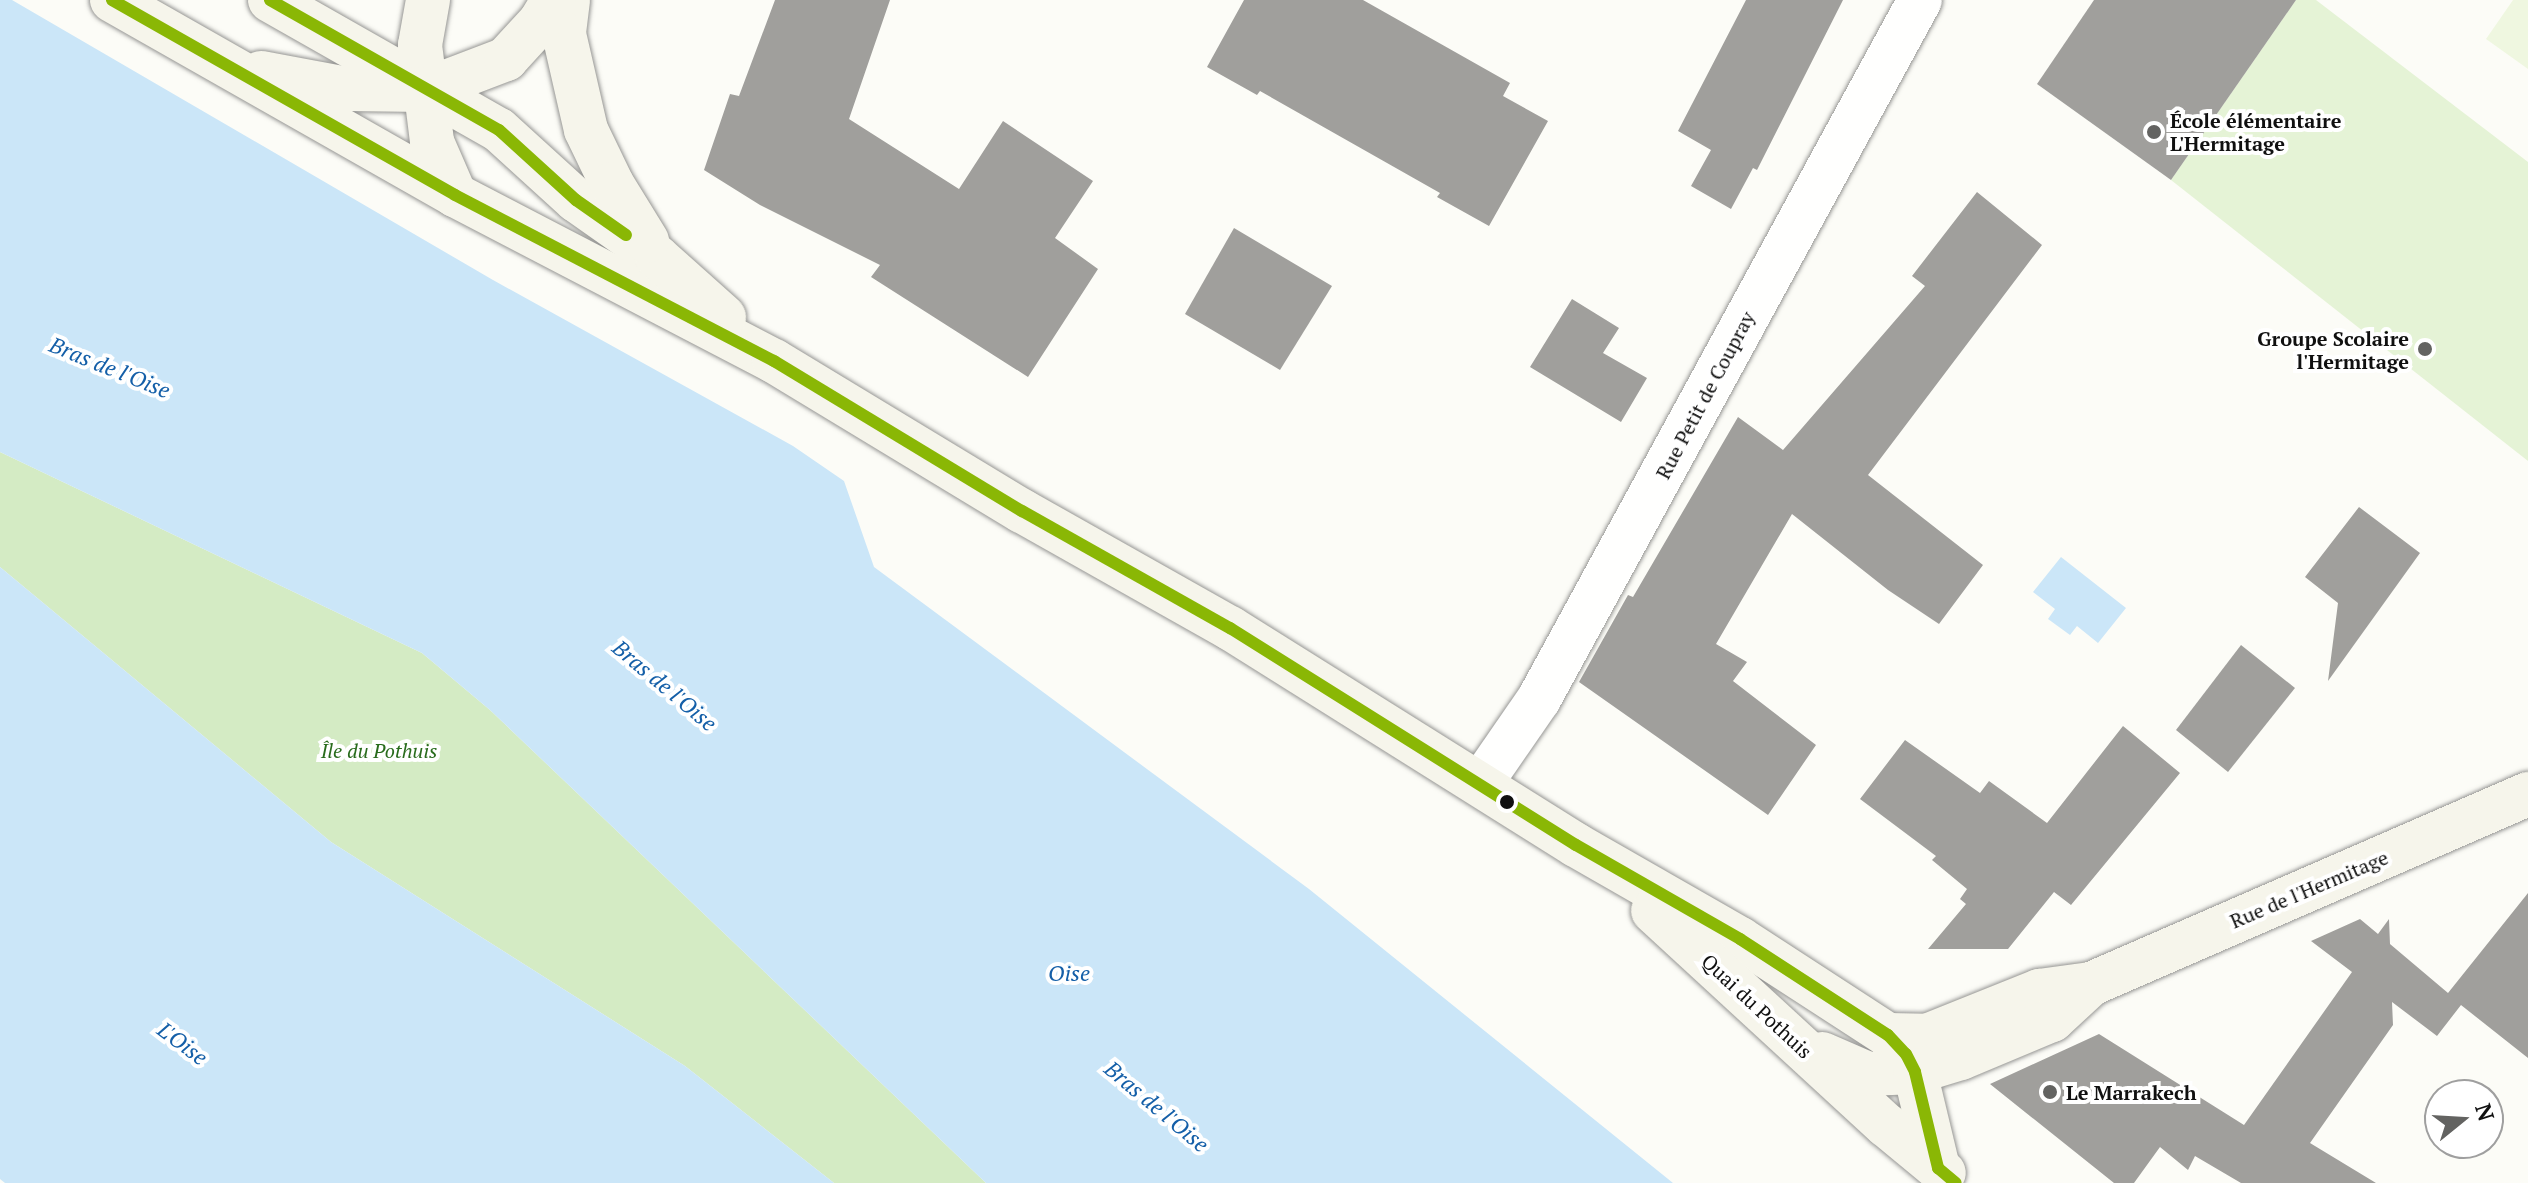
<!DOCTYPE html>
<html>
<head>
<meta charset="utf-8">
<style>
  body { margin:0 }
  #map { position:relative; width:2528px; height:1183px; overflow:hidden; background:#fcfcf7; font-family:"PT Serif",serif }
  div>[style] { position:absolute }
  .green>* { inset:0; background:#e5f3d6 }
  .forest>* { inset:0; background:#d4ebc4 }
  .pitch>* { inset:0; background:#eff7e0 }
  .water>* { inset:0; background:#cbe6f8 }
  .building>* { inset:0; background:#a09f9c }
  .roads { filter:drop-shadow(0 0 2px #969694) drop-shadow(0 0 2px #969694) }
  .street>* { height:44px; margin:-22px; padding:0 22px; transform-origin:22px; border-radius:22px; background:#fffffe }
  .secondary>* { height:44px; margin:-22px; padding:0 22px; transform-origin:22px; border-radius:22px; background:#f6f5eb }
  .bus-1>* { height:12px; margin:-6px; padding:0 6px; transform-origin:6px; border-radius:6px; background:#8ab705 }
  .dots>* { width:22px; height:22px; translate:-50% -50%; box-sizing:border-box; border:4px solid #fff; border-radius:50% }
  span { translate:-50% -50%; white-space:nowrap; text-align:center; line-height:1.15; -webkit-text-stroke:8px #fff; paint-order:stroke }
  .poi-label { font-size:20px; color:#101010; font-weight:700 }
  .left { translate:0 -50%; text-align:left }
  .right { translate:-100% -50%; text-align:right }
  .street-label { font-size:20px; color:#101010 }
  .park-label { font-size:20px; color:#296c1d; font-style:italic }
  .water-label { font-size:22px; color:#145fa8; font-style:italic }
  .north { position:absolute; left:2424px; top:1079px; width:80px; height:80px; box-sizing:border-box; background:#fff; border:2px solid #9f9f9f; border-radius:50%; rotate:72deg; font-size:22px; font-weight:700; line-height:32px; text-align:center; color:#101010 }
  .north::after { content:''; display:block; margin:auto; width:28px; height:36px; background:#636361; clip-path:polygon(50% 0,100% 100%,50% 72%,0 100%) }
</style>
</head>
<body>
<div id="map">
  <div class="green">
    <i style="clip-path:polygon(2296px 0,2316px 0,2528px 162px,2528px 461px,2171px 180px)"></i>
  </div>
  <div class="forest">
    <i style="clip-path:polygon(0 452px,422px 653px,490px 710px,986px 1183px,834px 1183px,685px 1066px,331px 842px,0 567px)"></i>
  </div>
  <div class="pitch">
    <i style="clip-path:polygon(2513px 0,2528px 0,2528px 69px,2486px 39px)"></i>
  </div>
  <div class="water">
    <i style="clip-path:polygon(0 0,12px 0,493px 280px,793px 446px,844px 481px,874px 567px,1309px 889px,1673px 1183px,986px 1183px,490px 710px,422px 653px,0 452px)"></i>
    <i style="clip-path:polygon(2061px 557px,2126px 608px,2098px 643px,2077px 626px,2070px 635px,2048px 619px,2055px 609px,2033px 592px)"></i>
    <i style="clip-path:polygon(0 567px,331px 842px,685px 1066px,834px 1183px,5px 1183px,0 1179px)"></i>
  </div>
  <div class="building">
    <i style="clip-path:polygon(775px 0,890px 0,849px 119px,959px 189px,1003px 121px,1093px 181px,1055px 238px,1098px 269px,1028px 377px,871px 277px,880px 265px,760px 205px,704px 170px,730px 94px,739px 96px)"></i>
    <i style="clip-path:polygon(1244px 0,1363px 0,1510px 83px,1503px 96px,1548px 121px,1489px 226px,1437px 197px,1440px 193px,1260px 91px,1257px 95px,1207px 67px)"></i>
    <i style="clip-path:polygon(1746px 0,1843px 0,1757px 170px,1753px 168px,1731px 209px,1691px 186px,1711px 150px,1678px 131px)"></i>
    <i style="clip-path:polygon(2094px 0,2296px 0,2171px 180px,2037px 84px)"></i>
    <i style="clip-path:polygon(1977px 192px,2042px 245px,1868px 475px,1983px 565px,1939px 624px,1888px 590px,1792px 514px,1716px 644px,1747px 662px,1733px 681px,1816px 745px,1768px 815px,1579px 682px,1628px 595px,1633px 597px,1738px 417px,1783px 450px,1925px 286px,1912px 276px)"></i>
    <i style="clip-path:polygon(1234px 228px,1332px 286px,1280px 370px,1185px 314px)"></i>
    <i style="clip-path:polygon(1572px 299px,1619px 328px,1603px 353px,1647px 378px,1621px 422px,1530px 367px)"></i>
    <i style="clip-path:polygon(2359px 507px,2420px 553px,2328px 681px,2338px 603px,2305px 577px)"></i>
    <i style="clip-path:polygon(2241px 645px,2295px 688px,2228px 772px,2176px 730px)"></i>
    <i style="clip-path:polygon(2123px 726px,2180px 773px,2071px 905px,2054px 892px,2008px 949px,1928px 949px,1966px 904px,1960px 899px,1967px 889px,1932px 860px,1936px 856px,1860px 799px,1905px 740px,1980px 793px,1989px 781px,2047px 823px)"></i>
    <i style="clip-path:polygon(2528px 893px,2528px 1058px,2461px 1005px,2437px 1036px,2392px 1002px,2393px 1025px,2310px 1143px,2376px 1183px,2241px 1183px,2195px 1156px,2188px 1170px,2160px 1147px,2134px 1183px,2114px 1183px,1990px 1084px,2099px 1034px,2244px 1125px,2352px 972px,2311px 941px,2360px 919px,2378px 934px,2389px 919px,2390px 944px,2448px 993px)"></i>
  </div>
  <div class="roads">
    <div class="street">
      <i style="left:1481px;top:783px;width:102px;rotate:-55.4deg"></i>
      <i style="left:1539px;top:699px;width:796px;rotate:-61.41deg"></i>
    </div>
    <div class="secondary">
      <i style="left:112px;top:0;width:395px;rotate:29.6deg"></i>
      <i style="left:455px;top:195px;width:360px;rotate:27.5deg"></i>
      <i style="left:774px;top:361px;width:290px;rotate:31.2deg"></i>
      <i style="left:1022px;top:511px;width:239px;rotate:29.4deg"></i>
      <i style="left:1230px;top:628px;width:408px;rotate:32.1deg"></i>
      <i style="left:1576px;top:845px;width:189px;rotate:29.8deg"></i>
      <i style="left:1740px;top:939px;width:176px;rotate:33deg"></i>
      <i style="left:1888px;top:1035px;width:26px;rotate:47deg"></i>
      <i style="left:1906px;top:1054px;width:20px;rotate:63deg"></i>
      <i style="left:1915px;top:1072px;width:99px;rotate:76.5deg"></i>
      <i style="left:270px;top:0;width:263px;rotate:29.6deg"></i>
      <i style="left:499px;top:130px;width:104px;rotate:42.3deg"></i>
      <i style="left:576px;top:200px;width:99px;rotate:35.1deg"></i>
      <i style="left:657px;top:257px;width:90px;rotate:41.8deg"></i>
      <i style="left:428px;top:0;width:46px;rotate:100.1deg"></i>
      <i style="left:420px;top:45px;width:98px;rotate:82.9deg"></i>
      <i style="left:432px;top:142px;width:58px;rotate:66.5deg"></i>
      <i style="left:568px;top:0;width:34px;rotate:97deg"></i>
      <i style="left:564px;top:34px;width:98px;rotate:77.1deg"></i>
      <i style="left:586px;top:130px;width:60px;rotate:64.3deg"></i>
      <i style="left:612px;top:184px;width:67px;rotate:58.4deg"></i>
      <i style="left:261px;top:73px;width:87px;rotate:10.5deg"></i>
      <i style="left:347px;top:89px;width:78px;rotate:0.7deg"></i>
      <i style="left:425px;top:90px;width:87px;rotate:-20.9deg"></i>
      <i style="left:506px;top:59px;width:50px;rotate:-47.4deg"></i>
      <i style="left:540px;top:22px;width:26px;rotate:-59deg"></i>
      <i style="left:1653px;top:911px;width:316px;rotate:42.6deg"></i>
      <i style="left:1886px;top:1125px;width:75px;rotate:39.6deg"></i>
      <i style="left:1888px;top:1035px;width:39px;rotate:1deg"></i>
      <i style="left:1927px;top:1036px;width:121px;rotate:-21.9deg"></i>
      <i style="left:2039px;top:991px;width:52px;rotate:-7.7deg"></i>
      <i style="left:2091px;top:984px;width:477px;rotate:-23.5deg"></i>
      <i style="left:1822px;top:1054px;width:50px;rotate:23.5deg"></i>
      <i style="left:1868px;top:1074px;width:47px;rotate:-2.4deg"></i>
      <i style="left:1915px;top:1072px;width:48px;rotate:-16.9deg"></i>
      <i style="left:1961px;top:1058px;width:99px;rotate:-22.7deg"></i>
      <i style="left:2052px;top:1020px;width:53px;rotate:-42.7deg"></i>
    </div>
  </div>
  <div class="bus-1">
    <i style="left:112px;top:0;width:395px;rotate:29.6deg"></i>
    <i style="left:455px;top:195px;width:360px;rotate:27.5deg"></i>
    <i style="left:774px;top:361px;width:290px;rotate:31.2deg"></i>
    <i style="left:1022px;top:511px;width:239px;rotate:29.4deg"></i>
    <i style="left:1230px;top:628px;width:408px;rotate:32.1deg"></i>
    <i style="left:1576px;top:845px;width:189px;rotate:29.8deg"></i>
    <i style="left:1740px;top:939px;width:176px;rotate:33deg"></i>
    <i style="left:1888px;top:1035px;width:26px;rotate:47deg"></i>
    <i style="left:1906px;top:1054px;width:20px;rotate:63deg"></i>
    <i style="left:1915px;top:1072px;width:99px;rotate:76.5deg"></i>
    <i style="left:1938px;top:1168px;width:23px;rotate:40deg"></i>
    <i style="left:270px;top:0;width:263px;rotate:29.6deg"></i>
    <i style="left:499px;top:130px;width:104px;rotate:42.3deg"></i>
    <i style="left:576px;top:200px;width:61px;rotate:35deg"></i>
  </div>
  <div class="dots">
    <i style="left:2154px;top:132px;background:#636361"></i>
    <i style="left:2425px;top:349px;background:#636361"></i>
    <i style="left:1507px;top:802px;background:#101010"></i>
    <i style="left:2050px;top:1092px;background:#636361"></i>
  </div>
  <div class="poi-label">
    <span class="left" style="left:2170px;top:132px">École élémentaire<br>L'Hermitage</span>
    <span class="right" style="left:2409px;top:350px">Groupe Scolaire<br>l'Hermitage</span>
    <span class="left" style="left:2066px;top:1092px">Le Marrakech</span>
  </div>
  <div class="street-label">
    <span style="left:1705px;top:395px;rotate:-62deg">Rue Petit de Coupray</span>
    <span style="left:2309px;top:889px;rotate:-23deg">Rue de l'Hermitage</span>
    <span style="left:1757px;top:1006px;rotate:43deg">Quai du Pothuis</span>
  </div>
  <div class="park-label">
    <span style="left:379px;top:750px">Île du Pothuis</span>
  </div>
  <div class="water-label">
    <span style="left:110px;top:367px;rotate:22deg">Bras de l'Oise</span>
    <span style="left:665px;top:685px;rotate:40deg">Bras de l'Oise</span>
    <span style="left:1069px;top:973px">Oise</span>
    <span style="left:183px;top:1043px;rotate:37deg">L'Oise</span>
    <span style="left:1157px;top:1106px;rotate:40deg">Bras de l'Oise</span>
  </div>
  <div class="north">N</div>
</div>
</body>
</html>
